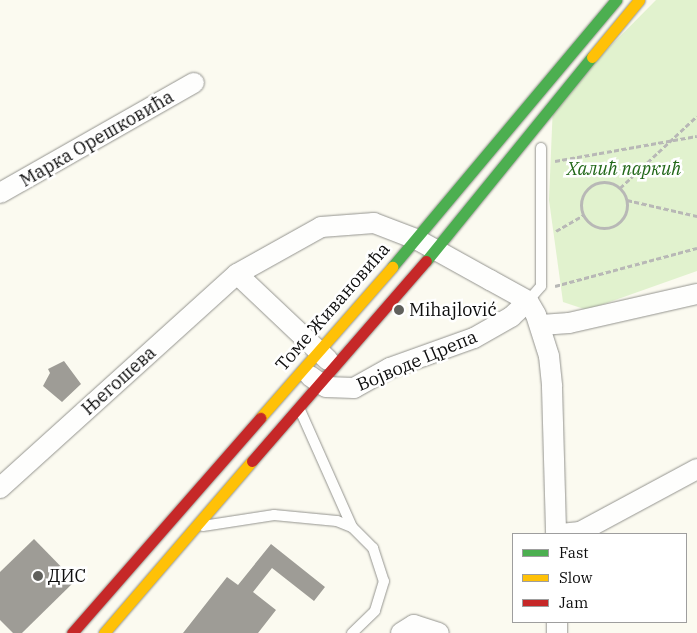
<!DOCTYPE html>
<html>
<head>
<meta charset="utf-8">
<style>
  body { margin:0 }
  #map { position:relative; width:697px; height:633px; overflow:hidden; background:#fbfaf0; font-family:"IBM Plex Serif",serif }
  div>[style] { position:absolute }
  .green>* { inset:0; background:#e1f2ce }
  .building>* { inset:0; background:#9e9c96 }
  .path>* { height:3px; margin-top:-1.5px; transform-origin:0; background:repeating-linear-gradient(90deg,#b8b8b6 0 5px,transparent 0 7.5px) }
  .path>.ring { margin:-1.5px; padding:0; box-sizing:content-box; background:none; border:3px solid #b8b8b6; border-radius:50% }
  .roads { filter:drop-shadow(0 0 1px #94948f) drop-shadow(0 0 1px #94948f) }
  .lane>* { height:10px; margin:-5px; padding:0 5px; transform-origin:5px; border-radius:5px; background:#fefefd }
  .street>* { height:20px; margin:-10px; padding:0 10px; transform-origin:10px; border-radius:10px; background:#fefefd }
  .fast>* { height:11px; margin:-5.5px; padding:0 5.5px; transform-origin:5.5px; border-radius:5.5px; background:#4caf50 }
  .slow>* { height:11px; margin:-5.5px; padding:0 5.5px; transform-origin:5.5px; border-radius:5.5px; background:#ffc107 }
  .jam>* { height:11px; margin:-5.5px; padding:0 5.5px; transform-origin:5.5px; border-radius:5.5px; background:#c62828 }
  .dots>* { width:14px; height:14px; translate:-50% -50%; box-sizing:border-box; border:2px solid #fff; border-radius:50% }
  span { translate:-50% -50%; white-space:nowrap; text-align:center; line-height:1.15; -webkit-text-stroke:5px #fff; paint-order:stroke }
  .street-label { font-size:18px; color:#0d0d0d }
  .park-label { font-size:18px; color:#226819; font-style:italic }
  .poi-label { font-size:18px; color:#0d0d0d }
  .left { translate:0 -50%; text-align:left }
  .legend { position:absolute; left:512px; top:533px; width:175px; height:90px; box-sizing:border-box; background:#fff; border:1px solid #9e9e9e; margin:0; padding:6px 9px; list-style:none; font-size:15px; color:#0d0d0d }
  .legend li { display:flex; align-items:center; gap:10px; height:25px }
  .legend b { width:25px; border:1px solid #9e9e9e }
</style>
</head>
<body>
<div id="map">
  <div class="green">
    <i style="clip-path:polygon(656px 0,697px 0,697px 271px,587px 310px,563px 302px,549px 200px,553px 104px)"></i>
  </div>
  <div class="building">
    <i style="clip-path:polygon(64px 361px,81px 384px,62px 402px,43px 386px,50px 373px,48px 369px)"></i>
    <i style="clip-path:polygon(34px 539px,75px 581px,22px 633px,13px 633px,0 620px,0 572px)"></i>
    <i style="clip-path:polygon(271px 544px,325px 587px,314px 601px,272px 568px,253px 592px,276px 610px,258px 633px,183px 633px,227px 577px,238px 585px)"></i>
  </div>
  <div class="path">
    <i style="left:555px;top:161px;width:144px;rotate:-10deg"></i>
    <i class="ring" style="left:581px;top:182px;width:43px;height:43px"></i>
    <i style="left:620px;top:188px;width:105px;rotate:-43.1deg"></i>
    <i style="left:627px;top:200px;width:72px;rotate:12.9deg"></i>
    <i style="left:556px;top:231px;width:32px;rotate:-30deg"></i>
    <i style="left:555px;top:286px;width:147px;rotate:-15deg"></i>
  </div>
  <div class="roads">
    <div class="lane">
      <i style="left:528px;top:301px;width:20px;rotate:-49deg"></i>
      <i style="left:541px;top:286px;width:138px;rotate:-90deg"></i>
      <i style="left:300px;top:410px;width:128px;rotate:66deg"></i>
      <i style="left:352px;top:527px;width:30px;rotate:45deg"></i>
      <i style="left:373px;top:548px;width:35px;rotate:72deg"></i>
      <i style="left:384px;top:581px;width:31px;rotate:107deg"></i>
      <i style="left:375px;top:611px;width:32px;rotate:136deg"></i>
      <i style="left:203px;top:526px;width:72px;rotate:-8.8deg"></i>
      <i style="left:274px;top:515px;width:63px;rotate:5.4deg"></i>
      <i style="left:337px;top:521px;width:16px;rotate:22deg"></i>
    </div>
    <div class="street">
      <i style="left:0;top:193px;width:223px;rotate:-29.6deg"></i>
      <i style="left:237px;top:274px;width:125px;rotate:43.4deg"></i>
      <i style="left:541px;top:325px;width:28px;rotate:-4deg"></i>
      <i style="left:569px;top:323px;width:131px;rotate:-12.8deg"></i>
      <i style="left:310px;top:376px;width:19px;rotate:35deg"></i>
      <i style="left:326px;top:387px;width:28px;rotate:2deg"></i>
      <i style="left:354px;top:388px;width:41px;rotate:-29.1deg"></i>
      <i style="left:390px;top:368px;width:89px;rotate:-19.7deg"></i>
      <i style="left:474px;top:338px;width:43px;rotate:-29.6deg"></i>
      <i style="left:511px;top:317px;width:23px;rotate:-43deg"></i>
      <i style="left:0;top:488px;width:319px;rotate:-42.1deg"></i>
      <i style="left:237px;top:274px;width:96px;rotate:-29.2deg"></i>
      <i style="left:321px;top:227px;width:53px;rotate:-4.3deg"></i>
      <i style="left:374px;top:223px;width:45px;rotate:20.9deg"></i>
      <i style="left:416px;top:239px;width:85px;rotate:29deg"></i>
      <i style="left:490px;top:280px;width:43px;rotate:28.9deg"></i>
      <i style="left:528px;top:301px;width:16px;rotate:60deg"></i>
      <i style="left:536px;top:315px;width:43px;rotate:72.4deg"></i>
      <i style="left:549px;top:356px;width:31px;rotate:84deg"></i>
      <i style="left:552px;top:387px;width:147px;rotate:88.4deg"></i>
      <i style="left:561px;top:534px;width:19px;rotate:-6deg"></i>
      <i style="left:580px;top:532px;width:133px;rotate:-28.3deg"></i>
      <i style="left:557px;top:622px;width:11px;rotate:90deg"></i>
      <i style="left:401px;top:633px;width:15px;rotate:-32deg"></i>
      <i style="left:414px;top:625px;width:26px;rotate:18deg"></i>
    </div>
    <div class="fast">
      <i style="left:426px;top:261px;width:263px;rotate:-50.9deg"></i>
      <i style="left:392px;top:267px;width:349px;rotate:-50deg"></i>
    </div>
    <div class="slow">
      <i style="left:592px;top:57px;width:74px;rotate:-50.5deg"></i>
      <i style="left:260px;top:418px;width:201px;rotate:-48.8deg"></i>
      <i style="left:104px;top:633px;width:227px;rotate:-49.3deg"></i>
    </div>
    <div class="jam">
      <i style="left:252px;top:461px;width:265px;rotate:-49deg"></i>
      <i style="left:72px;top:633px;width:286px;rotate:-48.8deg"></i>
    </div>
  </div>
  <div class="dots">
    <i style="left:399px;top:310px;background:#60605c"></i>
    <i style="left:38px;top:576px;background:#60605c"></i>
  </div>
  <div class="street-label">
    <span style="left:97px;top:139px;rotate:-30deg">Марка Орешковића</span>
    <span style="left:333px;top:307px;rotate:-49deg">Томе Живановића</span>
    <span style="left:417px;top:361px;rotate:-23deg">Војводе Црепа</span>
    <span style="left:119px;top:381px;rotate:-42deg">Његошева</span>
  </div>
  <div class="park-label">
    <span style="left:624px;top:169px">Халић паркић</span>
  </div>
  <div class="poi-label">
    <span class="left" style="left:409px;top:310px">Mihajlović</span>
    <span class="left" style="left:48px;top:576px">ДИС</span>
  </div>
  <ul class="legend">
  <li><b style="height:6px;background:#4caf50"></b>Fast</li>
  <li><b style="height:6px;background:#ffc107"></b>Slow</li>
  <li><b style="height:6px;background:#c62828"></b>Jam</li>
  </ul>
</div>
</body>
</html>
